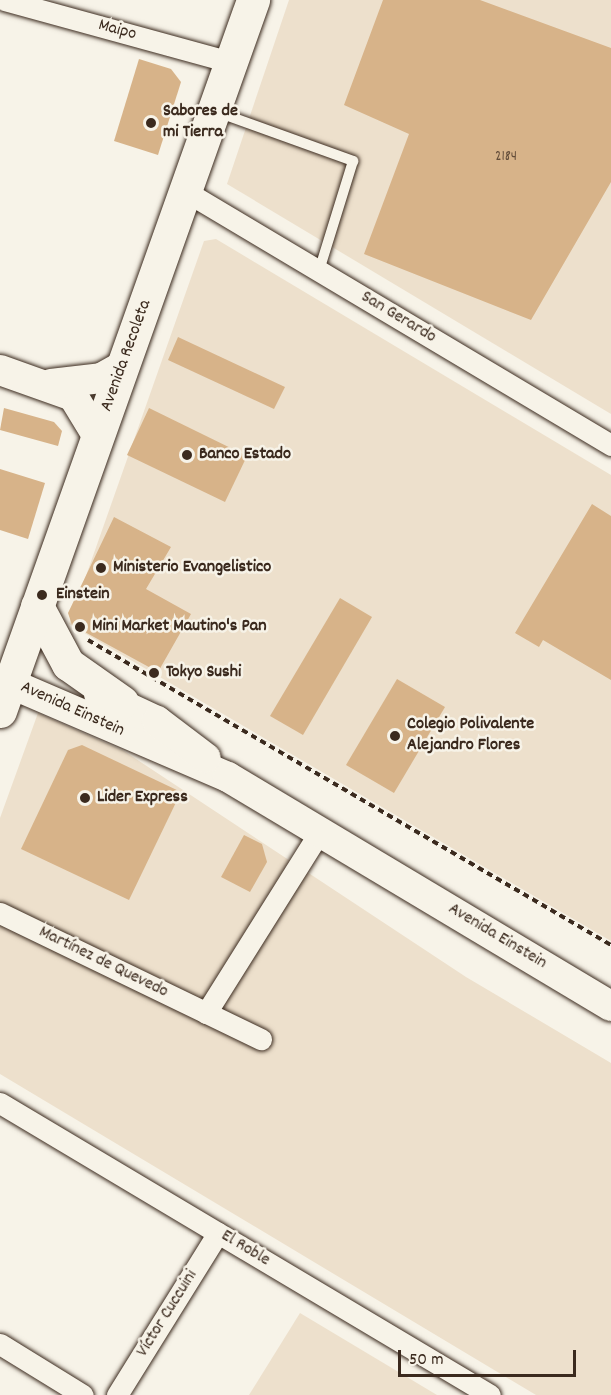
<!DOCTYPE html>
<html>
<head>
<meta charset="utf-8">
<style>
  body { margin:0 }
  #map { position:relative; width:611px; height:1395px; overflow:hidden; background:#f7f3e8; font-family:Dekko,sans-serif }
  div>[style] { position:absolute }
  .built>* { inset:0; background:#ede0cc }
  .building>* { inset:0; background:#d7b389 }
  .path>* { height:4px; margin-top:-2px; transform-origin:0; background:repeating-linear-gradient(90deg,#3b2a1e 0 6px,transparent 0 10.5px) }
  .roads { filter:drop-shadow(0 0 2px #3b2a1e) drop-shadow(0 0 2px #3b2a1e) }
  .lane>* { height:10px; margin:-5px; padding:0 5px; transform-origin:5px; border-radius:5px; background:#f7f3e8 }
  .street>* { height:21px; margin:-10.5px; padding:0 10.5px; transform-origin:10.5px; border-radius:10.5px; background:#f7f3e8 }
  .secondary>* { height:30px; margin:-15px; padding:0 15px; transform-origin:15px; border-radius:15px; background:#f7f3e8 }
  .primary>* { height:33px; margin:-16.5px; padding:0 16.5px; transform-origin:16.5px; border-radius:16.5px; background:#f7f3e8 }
  .dots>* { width:16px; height:16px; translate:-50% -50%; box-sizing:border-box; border:3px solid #f7f3e8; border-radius:50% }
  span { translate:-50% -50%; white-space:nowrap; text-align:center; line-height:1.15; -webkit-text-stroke:5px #f7f3e8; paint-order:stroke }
  .number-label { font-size:15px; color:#624c39 }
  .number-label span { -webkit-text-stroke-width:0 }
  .street-label { font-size:18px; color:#3b2a1e }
  .poi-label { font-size:18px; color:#3b2a1e; font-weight:700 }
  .left { translate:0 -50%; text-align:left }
  .scale { position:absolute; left:398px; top:1350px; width:178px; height:27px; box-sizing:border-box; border:3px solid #3b2a1e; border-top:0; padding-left:8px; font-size:18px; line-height:21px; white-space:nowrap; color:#3b2a1e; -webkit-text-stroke:4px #f7f3e8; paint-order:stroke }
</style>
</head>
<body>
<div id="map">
  <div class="built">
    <i style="clip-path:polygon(289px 0,611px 0,611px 414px,227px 184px)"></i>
    <i style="clip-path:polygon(216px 239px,611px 475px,611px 941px,69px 624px,204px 241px)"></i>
    <i style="clip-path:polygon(38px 713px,124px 751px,466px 977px,611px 1063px,611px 1395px,536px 1395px,0 1074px,0 818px)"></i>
    <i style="clip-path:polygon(300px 1313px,437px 1395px,249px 1395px)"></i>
  </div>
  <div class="building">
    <i style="clip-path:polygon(383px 0,480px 0,611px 48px,611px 182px,531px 320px,364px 254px,409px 134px,344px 105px)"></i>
    <i style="clip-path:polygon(139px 59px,171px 69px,181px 82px,158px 155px,114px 141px)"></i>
    <i style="clip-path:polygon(178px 337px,285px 387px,274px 409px,168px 360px)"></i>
    <i style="clip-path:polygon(4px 408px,54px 422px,62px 431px,58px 446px,0 430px)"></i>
    <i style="clip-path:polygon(149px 408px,247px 456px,225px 502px,127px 455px)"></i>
    <i style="clip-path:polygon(0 469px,45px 483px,28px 539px,0 530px)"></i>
    <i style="clip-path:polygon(592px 504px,611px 516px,611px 680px,543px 640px,539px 647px,515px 633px)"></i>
    <i style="clip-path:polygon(114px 517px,171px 547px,146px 589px,191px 614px,158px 672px,72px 625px,68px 613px)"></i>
    <i style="clip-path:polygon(340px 598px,372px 617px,303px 735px,270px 716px)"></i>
    <i style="clip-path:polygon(397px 679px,445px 707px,394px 793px,346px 765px)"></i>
    <i style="clip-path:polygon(82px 745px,181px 792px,129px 900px,21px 849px,68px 750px)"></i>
    <i style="clip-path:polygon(244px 835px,262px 844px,267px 862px,250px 892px,221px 877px)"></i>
  </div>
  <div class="path">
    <i style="left:88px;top:640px;width:605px;rotate:30.25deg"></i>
  </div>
  <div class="roads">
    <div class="lane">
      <i style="left:217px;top:112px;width:145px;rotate:19.8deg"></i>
      <i style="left:353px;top:161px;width:115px;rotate:107.2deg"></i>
    </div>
    <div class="street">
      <i style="left:4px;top:0;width:235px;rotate:15.3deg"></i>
      <i style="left:185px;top:191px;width:496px;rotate:30.8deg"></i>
      <i style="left:0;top:913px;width:290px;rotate:25.8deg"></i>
      <i style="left:206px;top:1013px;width:215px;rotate:-57.9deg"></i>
      <i style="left:0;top:1103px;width:570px;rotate:30.79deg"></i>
      <i style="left:0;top:1344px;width:97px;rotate:31.6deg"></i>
      <i style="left:117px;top:1395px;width:191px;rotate:-58.1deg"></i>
    </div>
    <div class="secondary">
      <i style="left:0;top:370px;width:77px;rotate:19.6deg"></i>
      <i style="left:73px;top:396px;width:48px;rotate:58.6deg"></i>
      <i style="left:51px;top:384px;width:50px;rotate:-6.8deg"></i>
      <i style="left:101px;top:378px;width:25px;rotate:-29deg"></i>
      <i style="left:0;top:679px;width:248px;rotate:23.3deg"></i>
      <i style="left:228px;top:777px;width:446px;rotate:30.9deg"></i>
      <i style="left:99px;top:694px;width:64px;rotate:25deg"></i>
      <i style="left:157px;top:721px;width:61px;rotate:37.1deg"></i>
    </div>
    <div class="primary">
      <i style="left:37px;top:606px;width:66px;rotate:61.9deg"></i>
      <i style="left:68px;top:664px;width:66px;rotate:35.1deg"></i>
      <i style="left:0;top:711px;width:755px;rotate:-70.41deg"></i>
    </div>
  </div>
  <div class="dots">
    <i style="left:151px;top:123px;background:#3b2a1e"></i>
    <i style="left:187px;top:455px;background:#3b2a1e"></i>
    <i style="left:101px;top:568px;background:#3b2a1e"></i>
    <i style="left:42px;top:595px;background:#3b2a1e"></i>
    <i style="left:80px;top:627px;background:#3b2a1e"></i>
    <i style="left:154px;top:673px;background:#3b2a1e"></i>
    <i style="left:395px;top:736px;background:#3b2a1e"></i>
    <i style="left:85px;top:798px;background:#3b2a1e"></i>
  </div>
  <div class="number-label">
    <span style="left:506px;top:158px">2184</span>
  </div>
  <div class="street-label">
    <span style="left:117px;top:31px;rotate:15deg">Maipo</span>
    <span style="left:398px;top:318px;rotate:31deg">San Gerardo</span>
    <span style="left:127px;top:356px;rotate:-70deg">Avenida Recoleta</span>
    <span style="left:72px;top:710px;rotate:24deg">Avenida Einstein</span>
    <span style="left:497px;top:937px;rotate:31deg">Avenida Einstein</span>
    <span style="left:103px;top:963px;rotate:26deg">Martínez de Quevedo</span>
    <span style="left:245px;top:1249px;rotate:31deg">El Roble</span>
    <span style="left:168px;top:1314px;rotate:-58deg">Víctor Cuccuini</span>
  </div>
  <div class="poi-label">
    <span class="left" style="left:163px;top:123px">Sabores de<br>mi Tierra</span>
    <span class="left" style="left:199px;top:455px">Banco Estado</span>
    <span class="left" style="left:113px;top:568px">Ministerio Evangelistico</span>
    <span class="left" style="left:56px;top:595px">Einstein</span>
    <span class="left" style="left:92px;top:627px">Mini Market Mautino's Pan</span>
    <span class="left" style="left:166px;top:673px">Tokyo Sushi</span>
    <span class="left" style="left:407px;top:736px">Colegio Polivalente<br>Alejandro Flores</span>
    <span class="left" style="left:97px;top:798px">Lider Express</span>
  </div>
  <div class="scale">50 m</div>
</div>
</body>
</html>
